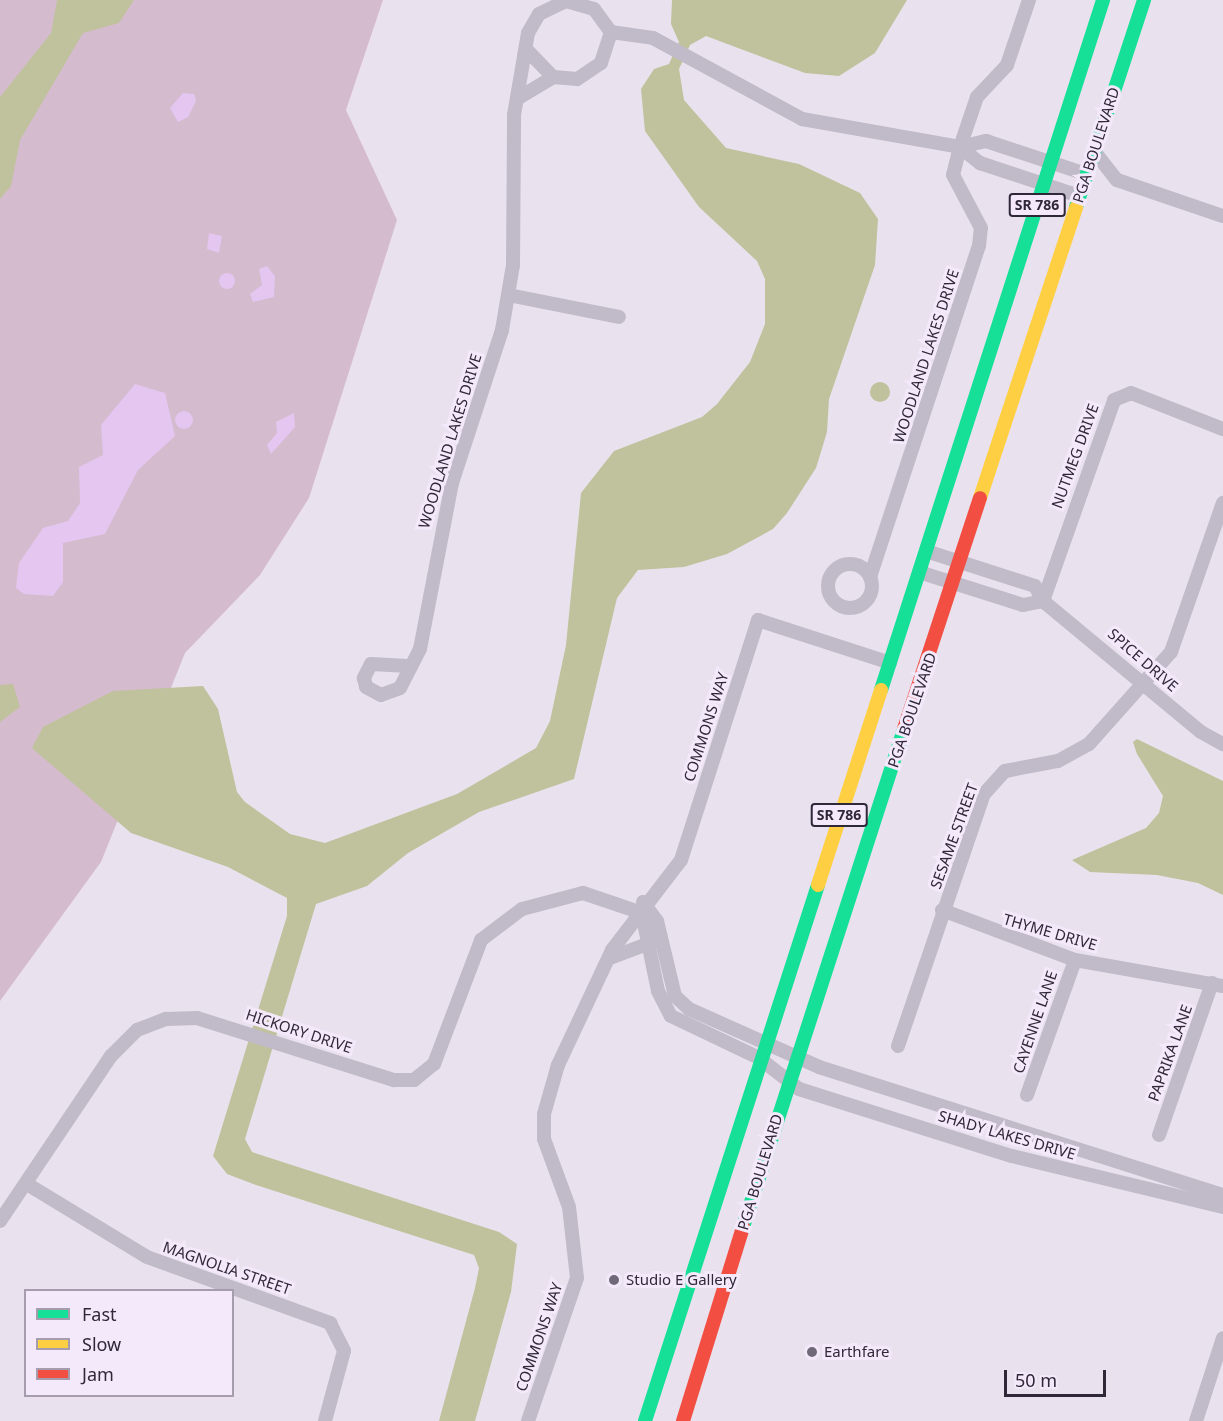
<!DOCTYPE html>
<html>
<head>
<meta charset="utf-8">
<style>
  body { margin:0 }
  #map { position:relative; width:1223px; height:1421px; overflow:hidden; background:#e9e2ee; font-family:"Noto Sans",sans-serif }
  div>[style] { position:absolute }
  .green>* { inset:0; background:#d5bbce }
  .sand>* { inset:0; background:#e4c6f0 }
  .round { border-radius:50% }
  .water>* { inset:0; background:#bfc29c }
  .street>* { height:14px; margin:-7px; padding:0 7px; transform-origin:7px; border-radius:7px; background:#c1bac8 }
  .street>.ring { margin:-7px; padding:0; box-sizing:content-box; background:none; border:14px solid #c1bac8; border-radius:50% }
  .fast>* { height:14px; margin:-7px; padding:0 7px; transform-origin:7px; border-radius:7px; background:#16e098 }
  .slow>* { height:14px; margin:-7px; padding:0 7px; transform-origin:7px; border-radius:7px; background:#ffcf43 }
  .jam>* { height:14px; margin:-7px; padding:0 7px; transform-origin:7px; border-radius:7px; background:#f24e42 }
  .dots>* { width:16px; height:16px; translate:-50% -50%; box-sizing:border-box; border:3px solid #f4e9fb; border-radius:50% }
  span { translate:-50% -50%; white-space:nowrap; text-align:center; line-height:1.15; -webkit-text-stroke:6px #f4e9fb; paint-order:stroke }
  .shield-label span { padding:2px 4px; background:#f4e9fb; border:2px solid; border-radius:4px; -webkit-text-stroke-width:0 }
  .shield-label { font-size:14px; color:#2f2839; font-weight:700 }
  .street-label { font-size:15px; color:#2f2839 }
  .poi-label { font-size:15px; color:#2f2839 }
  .left { translate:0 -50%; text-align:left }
  .legend { position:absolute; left:24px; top:1289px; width:210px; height:108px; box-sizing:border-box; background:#f4e9fb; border:2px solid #a59cad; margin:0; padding:8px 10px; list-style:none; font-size:18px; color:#2f2839 }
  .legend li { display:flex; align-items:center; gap:12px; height:30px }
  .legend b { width:30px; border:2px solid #a59cad }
  .scale { position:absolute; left:1004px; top:1370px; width:102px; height:27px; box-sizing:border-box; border:3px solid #2f2839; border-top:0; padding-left:8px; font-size:18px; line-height:21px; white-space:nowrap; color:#2f2839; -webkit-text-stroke:4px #f4e9fb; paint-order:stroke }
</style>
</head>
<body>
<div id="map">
  <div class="green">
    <i style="clip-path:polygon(0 0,383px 0,346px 110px,397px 220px,309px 498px,260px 575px,185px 653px,101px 862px,0 1001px)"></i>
  </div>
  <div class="sand">
    <i style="clip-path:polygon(183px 93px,194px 94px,196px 101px,188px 117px,178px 122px,170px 108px)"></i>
    <i style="clip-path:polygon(209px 233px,222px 236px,219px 253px,207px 249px)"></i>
    <i style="clip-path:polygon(267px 266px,275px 276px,274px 297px,253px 302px,250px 294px,262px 285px,259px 269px)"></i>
    <i class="round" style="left:219px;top:273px;width:16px;height:16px"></i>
    <i style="clip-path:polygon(135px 384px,165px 393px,175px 436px,138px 470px,105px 534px,63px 543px,63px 582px,53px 596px,24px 594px,16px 588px,19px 563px,43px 528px,68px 521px,80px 503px,79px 467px,103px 455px,101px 425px)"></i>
    <i class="round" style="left:175px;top:411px;width:18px;height:18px"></i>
    <i style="clip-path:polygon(294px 413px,295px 427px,271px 454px,267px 445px,277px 433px,276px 422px)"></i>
  </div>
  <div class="water">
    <i style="clip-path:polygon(57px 0,134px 0,119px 23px,83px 33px,20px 140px,11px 186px,0 199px,0 97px,51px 33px)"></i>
    <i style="clip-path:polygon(672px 0,907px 0,875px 53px,839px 76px,805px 73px,706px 36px,690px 45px,679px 69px,684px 100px,726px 148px,799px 164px,860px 193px,878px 219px,875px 265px,829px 399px,827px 432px,816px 468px,787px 513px,773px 529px,727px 554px,684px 567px,638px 570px,617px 598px,574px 779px,479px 812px,408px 853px,367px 886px,316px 904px,245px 1139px,252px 1152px,499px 1232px,517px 1244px,511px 1292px,475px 1421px,439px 1421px,475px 1288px,479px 1268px,474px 1255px,256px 1185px,227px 1174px,213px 1156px,287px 916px,287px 898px,228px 867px,131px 833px,32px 748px,43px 727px,113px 691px,203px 686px,218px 709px,237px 792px,245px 802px,290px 834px,325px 843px,457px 794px,536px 748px,550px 721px,566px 645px,581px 493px,614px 451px,702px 417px,717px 404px,750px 362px,765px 324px,765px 279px,757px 261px,699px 207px,645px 131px,641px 89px,654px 69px,669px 64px,679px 42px,671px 24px)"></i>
    <i class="round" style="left:870px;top:382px;width:20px;height:20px"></i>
    <i style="clip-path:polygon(13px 684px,20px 707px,0 722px,0 685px)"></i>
    <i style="clip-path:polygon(1137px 739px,1223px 781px,1223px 895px,1198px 883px,1157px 875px,1090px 872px,1072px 860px,1146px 828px,1159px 813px,1163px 796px,1137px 754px,1133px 742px)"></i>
  </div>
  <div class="street">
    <i style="left:611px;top:32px;width:42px;rotate:8.1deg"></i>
    <i style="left:653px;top:38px;width:170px;rotate:28.5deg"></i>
    <i style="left:802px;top:119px;width:160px;rotate:10deg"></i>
    <i style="left:960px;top:147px;width:27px;rotate:-13deg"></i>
    <i style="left:986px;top:141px;width:105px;rotate:18.3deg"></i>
    <i style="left:520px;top:97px;width:39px;rotate:-31deg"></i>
    <i style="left:960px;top:147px;width:26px;rotate:39deg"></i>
    <i style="left:980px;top:163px;width:104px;rotate:18.4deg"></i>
    <i style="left:1094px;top:151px;width:37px;rotate:52deg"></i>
    <i style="left:1117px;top:180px;width:112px;rotate:18.8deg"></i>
    <i style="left:509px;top:295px;width:112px;rotate:11.3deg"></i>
    <i style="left:926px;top:551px;width:114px;rotate:17.8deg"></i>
    <i style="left:1035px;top:586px;width:17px;rotate:62deg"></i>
    <i style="left:1043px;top:601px;width:205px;rotate:39.7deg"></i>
    <i style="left:1201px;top:732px;width:25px;rotate:29deg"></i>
    <i class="ring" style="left:828px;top:564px;width:30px;height:30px"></i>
    <i style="left:919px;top:572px;width:109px;rotate:17.6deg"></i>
    <i style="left:1023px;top:605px;width:20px;rotate:-11deg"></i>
    <i style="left:870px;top:577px;width:348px;rotate:-71.8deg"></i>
    <i style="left:979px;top:246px;width:18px;rotate:-84deg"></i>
    <i style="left:981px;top:228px;width:60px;rotate:-117.8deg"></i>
    <i style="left:953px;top:175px;width:29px;rotate:-76deg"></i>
    <i style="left:960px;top:147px;width:53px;rotate:-71.2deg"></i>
    <i style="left:977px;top:97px;width:44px;rotate:-46.8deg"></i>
    <i style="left:1007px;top:65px;width:69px;rotate:-71.3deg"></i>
    <i style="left:1043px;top:601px;width:213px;rotate:-70.5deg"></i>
    <i style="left:1114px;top:400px;width:18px;rotate:-22deg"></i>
    <i style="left:1131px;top:393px;width:99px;rotate:21.4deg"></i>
    <i style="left:408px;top:666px;width:37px;rotate:-177deg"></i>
    <i style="left:371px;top:664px;width:16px;rotate:117deg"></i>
    <i style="left:364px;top:678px;width:9px;rotate:77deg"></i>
    <i style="left:366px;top:687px;width:17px;rotate:28deg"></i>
    <i style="left:381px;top:695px;width:20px;rotate:-20deg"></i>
    <i style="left:400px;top:688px;width:44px;rotate:-62.9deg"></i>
    <i style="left:420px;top:649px;width:169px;rotate:-79.1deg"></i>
    <i style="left:452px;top:483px;width:161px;rotate:-71.9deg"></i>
    <i style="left:502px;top:330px;width:66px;rotate:-80.4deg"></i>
    <i style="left:513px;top:265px;width:150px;rotate:-89.6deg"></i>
    <i style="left:514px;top:115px;width:83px;rotate:-80.3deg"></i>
    <i style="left:528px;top:33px;width:22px;rotate:-60deg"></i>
    <i style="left:539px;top:14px;width:30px;rotate:-26deg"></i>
    <i style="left:566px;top:1px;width:29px;rotate:16deg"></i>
    <i style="left:594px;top:9px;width:29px;rotate:54deg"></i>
    <i style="left:611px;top:32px;width:33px;rotate:108deg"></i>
    <i style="left:601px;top:63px;width:29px;rotate:146deg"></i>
    <i style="left:577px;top:79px;width:24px;rotate:-175deg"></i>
    <i style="left:553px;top:77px;width:36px;rotate:-134deg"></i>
    <i style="left:643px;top:902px;width:24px;rotate:54deg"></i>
    <i style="left:657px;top:921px;width:77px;rotate:76.5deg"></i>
    <i style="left:675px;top:996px;width:19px;rotate:43deg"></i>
    <i style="left:689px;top:1009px;width:142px;rotate:24deg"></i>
    <i style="left:819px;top:1067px;width:424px;rotate:17.6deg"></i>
    <i style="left:942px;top:910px;width:142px;rotate:20.6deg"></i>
    <i style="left:1075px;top:960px;width:150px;rotate:10deg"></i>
    <i style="left:610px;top:958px;width:51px;rotate:-20.6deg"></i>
    <i style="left:898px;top:1046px;width:266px;rotate:-71.2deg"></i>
    <i style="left:984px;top:794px;width:31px;rotate:-48deg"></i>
    <i style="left:1005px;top:771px;width:54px;rotate:-10.7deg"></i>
    <i style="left:1058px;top:761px;width:35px;rotate:-29deg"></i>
    <i style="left:1089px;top:744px;width:123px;rotate:-48.3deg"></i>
    <i style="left:1171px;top:652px;width:158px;rotate:-70.8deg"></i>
    <i style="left:1027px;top:1095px;width:143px;rotate:-70.4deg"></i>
    <i style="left:1159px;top:1135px;width:161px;rotate:-70.8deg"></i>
    <i style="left:27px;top:1184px;width:140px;rotate:31.3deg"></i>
    <i style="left:147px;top:1257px;width:195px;rotate:19.8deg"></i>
    <i style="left:330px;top:1323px;width:31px;rotate:63deg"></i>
    <i style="left:344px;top:1351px;width:73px;rotate:105.2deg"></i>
    <i style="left:0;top:1221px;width:199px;rotate:-56.1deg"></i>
    <i style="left:111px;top:1056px;width:37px;rotate:-45deg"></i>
    <i style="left:137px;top:1030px;width:31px;rotate:-21deg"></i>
    <i style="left:166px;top:1019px;width:31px;rotate:-2deg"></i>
    <i style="left:197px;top:1018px;width:207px;rotate:17.5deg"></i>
    <i style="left:394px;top:1080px;width:20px"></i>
    <i style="left:414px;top:1080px;width:26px;rotate:-39deg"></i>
    <i style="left:434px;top:1064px;width:133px;rotate:-69.2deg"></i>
    <i style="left:481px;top:940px;width:51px;rotate:-37.1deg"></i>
    <i style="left:522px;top:909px;width:63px;rotate:-14.7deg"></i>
    <i style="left:583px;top:893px;width:62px;rotate:18.7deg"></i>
    <i style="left:642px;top:913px;width:80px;rotate:78.4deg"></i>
    <i style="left:658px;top:991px;width:28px;rotate:63deg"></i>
    <i style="left:671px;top:1016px;width:98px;rotate:25.5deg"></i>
    <i style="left:759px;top:1058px;width:51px;rotate:37.8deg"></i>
    <i style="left:799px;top:1089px;width:223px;rotate:17.5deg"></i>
    <i style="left:1012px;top:1156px;width:217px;rotate:13.6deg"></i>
    <i style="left:528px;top:1421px;width:151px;rotate:-71.1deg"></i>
    <i style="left:577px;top:1278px;width:71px;rotate:-96.4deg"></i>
    <i style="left:569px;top:1207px;width:72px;rotate:-110.2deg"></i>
    <i style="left:544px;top:1139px;width:25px;rotate:-90deg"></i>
    <i style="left:544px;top:1114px;width:51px;rotate:-74.1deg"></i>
    <i style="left:558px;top:1065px;width:127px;rotate:-64.8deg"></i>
    <i style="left:612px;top:950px;width:113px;rotate:-52.5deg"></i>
    <i style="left:681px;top:860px;width:252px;rotate:-72.2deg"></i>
    <i style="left:758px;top:620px;width:139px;rotate:18deg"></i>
    <i style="left:1196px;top:1421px;width:87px;rotate:-72deg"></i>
  </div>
  <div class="fast">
    <i style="left:1076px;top:207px;width:218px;rotate:-71.8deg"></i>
    <i style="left:881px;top:690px;width:725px;rotate:-72.16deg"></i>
    <i style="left:743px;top:1227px;width:523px;rotate:-72.08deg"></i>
    <i style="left:645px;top:1421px;width:563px;rotate:-72.11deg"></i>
  </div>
  <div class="slow">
    <i style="left:980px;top:498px;width:306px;rotate:-71.7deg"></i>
    <i style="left:818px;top:885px;width:205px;rotate:-72.1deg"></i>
  </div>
  <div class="jam">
    <i style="left:904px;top:729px;width:243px;rotate:-71.8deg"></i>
    <i style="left:683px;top:1421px;width:203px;rotate:-72.8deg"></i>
  </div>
  <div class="dots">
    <i style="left:614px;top:1280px;background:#706978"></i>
    <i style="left:812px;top:1352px;background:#706978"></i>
  </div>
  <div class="shield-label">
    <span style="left:1037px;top:205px">SR 786</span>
    <span style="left:839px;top:815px">SR 786</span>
  </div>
  <div class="street-label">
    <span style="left:1096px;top:145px;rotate:-72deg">PGA BOULEVARD</span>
    <span style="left:926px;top:356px;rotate:-72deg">WOODLAND LAKES DRIVE</span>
    <span style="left:450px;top:441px;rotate:-73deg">WOODLAND LAKES DRIVE</span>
    <span style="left:1075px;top:456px;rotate:-70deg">NUTMEG DRIVE</span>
    <span style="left:1143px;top:660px;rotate:41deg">SPICE DRIVE</span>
    <span style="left:912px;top:710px;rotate:-71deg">PGA BOULEVARD</span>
    <span style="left:706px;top:727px;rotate:-72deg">COMMONS WAY</span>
    <span style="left:954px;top:836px;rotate:-70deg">SESAME STREET</span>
    <span style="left:1050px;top:932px;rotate:16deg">THYME DRIVE</span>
    <span style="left:1035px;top:1022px;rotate:-71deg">CAYENNE LANE</span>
    <span style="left:299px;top:1031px;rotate:18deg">HICKORY DRIVE</span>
    <span style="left:1170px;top:1053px;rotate:-70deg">PAPRIKA LANE</span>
    <span style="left:1007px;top:1135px;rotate:16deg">SHADY LAKES DRIVE</span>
    <span style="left:760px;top:1172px;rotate:-73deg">PGA BOULEVARD</span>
    <span style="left:227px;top:1268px;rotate:19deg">MAGNOLIA STREET</span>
    <span style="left:539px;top:1337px;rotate:-71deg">COMMONS WAY</span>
  </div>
  <div class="poi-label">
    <span class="left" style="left:626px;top:1280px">Studio E Gallery</span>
    <span class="left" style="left:824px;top:1352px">Earthfare</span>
  </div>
  <ul class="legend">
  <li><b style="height:8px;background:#16e098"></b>Fast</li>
  <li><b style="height:8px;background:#ffcf43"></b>Slow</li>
  <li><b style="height:8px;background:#f24e42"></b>Jam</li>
  </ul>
  <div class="scale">50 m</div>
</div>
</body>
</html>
